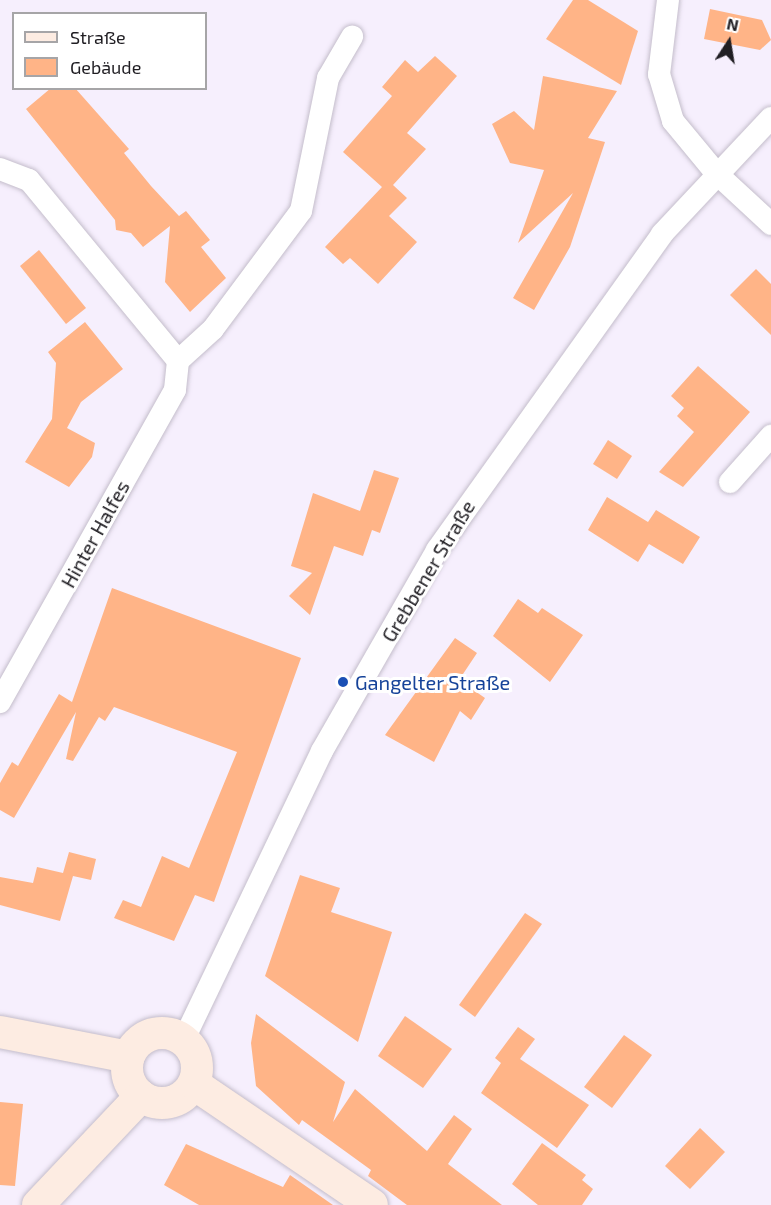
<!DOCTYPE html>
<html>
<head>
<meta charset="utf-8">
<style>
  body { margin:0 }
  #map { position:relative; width:771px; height:1205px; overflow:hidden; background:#f6effd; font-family:"Exo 2",sans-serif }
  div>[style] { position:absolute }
  .building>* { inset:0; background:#ffb487 }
  .roads { filter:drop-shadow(0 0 2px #c4bdcb) drop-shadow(0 0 2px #c4bdcb) }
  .minor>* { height:22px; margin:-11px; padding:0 11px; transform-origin:11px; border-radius:11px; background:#fff }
  .secondary>* { height:32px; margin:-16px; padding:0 16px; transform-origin:16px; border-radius:16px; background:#fdece2 }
  .secondary>.ring { margin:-16px; padding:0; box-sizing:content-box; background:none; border:32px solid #fdece2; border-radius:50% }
  .dots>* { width:16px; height:16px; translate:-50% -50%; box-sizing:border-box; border:3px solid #fff; border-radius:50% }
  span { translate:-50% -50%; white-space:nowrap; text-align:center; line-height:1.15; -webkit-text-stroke:6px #fff; paint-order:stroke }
  .street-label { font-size:20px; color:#201e23 }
  .transit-label { font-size:20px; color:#164399 }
  .left { translate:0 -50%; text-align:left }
  .legend { position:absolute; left:12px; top:12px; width:195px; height:78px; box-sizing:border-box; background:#fff; border:2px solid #a6a5a7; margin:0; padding:8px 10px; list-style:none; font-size:18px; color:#201e23 }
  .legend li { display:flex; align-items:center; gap:12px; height:30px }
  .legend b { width:30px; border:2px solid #a6a5a7 }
  .north { position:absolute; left:699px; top:12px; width:60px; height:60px; -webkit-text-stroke:4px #fff; paint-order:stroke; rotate:12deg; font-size:16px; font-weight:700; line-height:24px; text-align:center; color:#201e23 }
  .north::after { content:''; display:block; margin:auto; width:21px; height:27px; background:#201e23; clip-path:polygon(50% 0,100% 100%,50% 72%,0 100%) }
</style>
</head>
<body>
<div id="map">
  <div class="building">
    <i style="clip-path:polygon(573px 0,588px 0,638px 31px,621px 85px,546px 39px)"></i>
    <i style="clip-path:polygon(710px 9px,762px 20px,771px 40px,760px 50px,704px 39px)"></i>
    <i style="clip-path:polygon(435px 56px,457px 76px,407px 133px,426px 149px,393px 185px,407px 198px,389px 216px,417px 242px,378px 284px,350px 258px,343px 264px,325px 247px,382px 187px,343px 152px,392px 96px,382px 87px,405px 60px,418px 72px)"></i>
    <i style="clip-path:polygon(543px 76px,617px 91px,588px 138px,605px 142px,570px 247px,534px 310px,513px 298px,573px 193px,518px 243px,544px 170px,510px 163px,492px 124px,514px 111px,534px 130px)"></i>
    <i style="clip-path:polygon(51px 88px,75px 88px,129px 149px,124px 153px,151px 186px,179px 216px,186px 211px,210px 240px,201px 247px,226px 278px,190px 312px,165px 282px,170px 226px,143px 247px,131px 233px,116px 230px,115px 220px,26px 109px)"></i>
    <i style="clip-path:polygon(39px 250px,86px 308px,66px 324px,20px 266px)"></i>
    <i style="clip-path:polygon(756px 269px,771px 284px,771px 335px,730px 295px)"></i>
    <i style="clip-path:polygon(85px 322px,123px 369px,81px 402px,67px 428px,95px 443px,92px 457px,69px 487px,25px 462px,52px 419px,56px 363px,48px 352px)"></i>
    <i style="clip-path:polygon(698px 366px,750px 412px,683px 487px,659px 472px,694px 432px,677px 416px,684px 408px,671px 396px)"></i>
    <i style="clip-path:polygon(608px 440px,632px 456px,617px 479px,593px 464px)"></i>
    <i style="clip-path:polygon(374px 470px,399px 478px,380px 533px,372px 530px,363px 556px,334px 546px,310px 615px,289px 596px,312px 573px,291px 566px,313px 493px,360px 511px)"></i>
    <i style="clip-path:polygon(607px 497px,648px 522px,656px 510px,700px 537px,683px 564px,649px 544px,638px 562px,588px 530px)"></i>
    <i style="clip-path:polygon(112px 588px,301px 658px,214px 902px,195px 895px,174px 941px,114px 918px,123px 900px,141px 907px,162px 856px,189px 868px,237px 752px,114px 707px,105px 721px,99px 717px,73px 761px,66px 759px,76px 712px,14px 818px,0 810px,0 783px,12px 762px,18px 766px,59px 694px,72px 702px)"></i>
    <i style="clip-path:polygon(518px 599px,538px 613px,542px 608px,583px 635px,550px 682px,493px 636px)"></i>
    <i style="clip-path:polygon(455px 638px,477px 653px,459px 680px,485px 698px,471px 720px,460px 711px,434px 762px,385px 735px)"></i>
    <i style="clip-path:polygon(69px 852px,96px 859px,91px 880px,73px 876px,60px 921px,0 905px,0 877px,33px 883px,37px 867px,63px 873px)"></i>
    <i style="clip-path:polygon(300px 875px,340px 888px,331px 912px,392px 932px,358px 1042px,265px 976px)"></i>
    <i style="clip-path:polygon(525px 913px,542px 924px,475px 1017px,459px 1005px)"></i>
    <i style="clip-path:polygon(256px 1014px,345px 1082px,333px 1122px,355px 1089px,427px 1151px,454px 1115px,472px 1129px,448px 1164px,502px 1205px,407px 1205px,368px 1176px,371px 1170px,302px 1120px,299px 1125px,256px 1086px,251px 1043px)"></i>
    <i style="clip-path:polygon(405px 1016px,452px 1049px,423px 1088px,378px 1056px)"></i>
    <i style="clip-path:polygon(518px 1027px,535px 1039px,520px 1059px,589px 1105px,557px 1148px,481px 1093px,501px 1063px,495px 1058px)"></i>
    <i style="clip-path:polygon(624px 1035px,652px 1055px,612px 1108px,584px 1087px)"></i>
    <i style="clip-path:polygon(0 1102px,23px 1104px,15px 1186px,0 1185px)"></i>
    <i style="clip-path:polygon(700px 1128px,725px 1152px,690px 1189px,665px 1166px)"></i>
    <i style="clip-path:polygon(542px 1143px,586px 1175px,582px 1180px,593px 1189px,582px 1205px,538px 1205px,512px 1184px)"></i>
    <i style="clip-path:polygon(186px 1144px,283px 1187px,290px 1175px,333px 1205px,199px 1205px,164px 1185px)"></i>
  </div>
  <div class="roads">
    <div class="minor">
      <i style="left:668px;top:0;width:75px;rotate:96.9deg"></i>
      <i style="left:659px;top:74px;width:49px;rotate:73.4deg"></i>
      <i style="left:673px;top:121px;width:67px;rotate:50.4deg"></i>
      <i style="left:716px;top:173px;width:75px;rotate:42.8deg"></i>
      <i style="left:0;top:169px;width:31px;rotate:21deg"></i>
      <i style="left:29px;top:180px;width:234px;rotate:50.5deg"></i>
      <i style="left:178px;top:361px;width:29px;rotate:96deg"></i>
      <i style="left:175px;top:390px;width:358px;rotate:119.3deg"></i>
      <i style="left:178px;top:361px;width:47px;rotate:-42.4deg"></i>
      <i style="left:213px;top:329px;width:147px;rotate:-53.3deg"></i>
      <i style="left:301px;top:211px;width:136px;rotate:-78.5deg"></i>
      <i style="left:328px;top:78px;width:48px;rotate:-59.7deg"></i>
      <i style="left:730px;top:482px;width:62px;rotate:-48.3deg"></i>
      <i style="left:184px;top:1039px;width:319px;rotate:-64.4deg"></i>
      <i style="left:322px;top:751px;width:232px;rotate:-60.2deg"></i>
      <i style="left:437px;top:550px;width:388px;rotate:-54.5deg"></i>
      <i style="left:662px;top:234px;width:159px;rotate:-46.8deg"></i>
    </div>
    <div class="secondary">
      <i style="left:0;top:1032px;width:131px;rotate:11deg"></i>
      <i class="ring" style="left:127px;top:1033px;width:38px;height:38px"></i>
      <i style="left:194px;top:1084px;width:215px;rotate:34.2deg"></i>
      <i style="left:38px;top:1205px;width:150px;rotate:-46.6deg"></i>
    </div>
  </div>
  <div class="dots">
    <i style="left:343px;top:682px;background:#1a4fb4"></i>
  </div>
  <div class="street-label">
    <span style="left:95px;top:534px;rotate:-61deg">Hinter Halfes</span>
    <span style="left:428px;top:571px;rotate:-59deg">Grebbener Straße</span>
  </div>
  <div class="transit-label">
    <span class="left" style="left:355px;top:682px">Gangelter Straße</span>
  </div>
  <ul class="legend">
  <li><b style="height:8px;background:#fdece2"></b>Straße</li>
  <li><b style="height:16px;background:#ffb487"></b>Gebäude</li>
  </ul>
  <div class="north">N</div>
</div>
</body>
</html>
